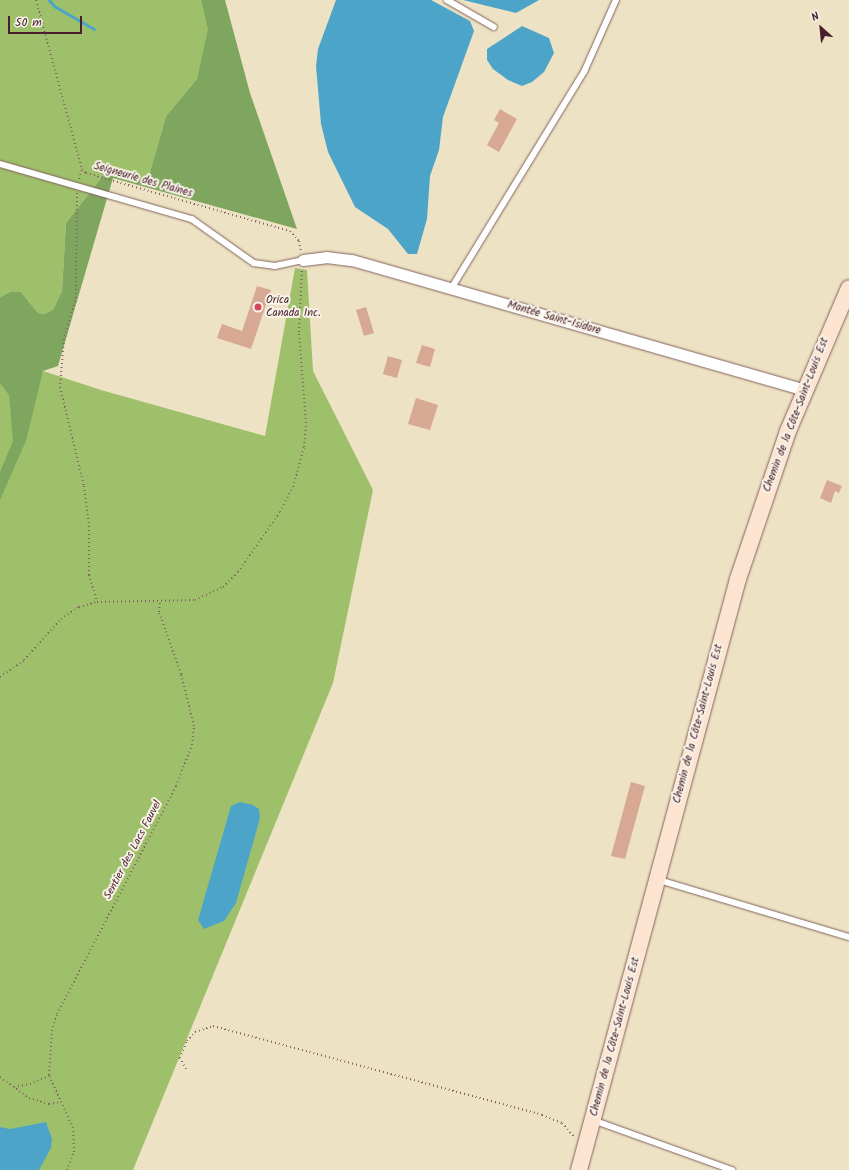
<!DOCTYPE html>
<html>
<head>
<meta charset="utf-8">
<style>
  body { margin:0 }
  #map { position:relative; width:849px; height:1170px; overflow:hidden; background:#ede2c3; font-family:Kalam,sans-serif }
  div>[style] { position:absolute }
  .green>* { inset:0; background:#9fc06a }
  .forest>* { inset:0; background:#7fa65e }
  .water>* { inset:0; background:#4ca5c9 }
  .stream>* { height:3px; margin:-1.5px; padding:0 1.5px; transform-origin:1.5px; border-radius:1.5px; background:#4ca5c9 }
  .building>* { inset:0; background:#d7a994 }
  .path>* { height:2px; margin-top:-1px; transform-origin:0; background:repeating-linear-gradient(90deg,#836360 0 1px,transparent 0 4px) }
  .roads { filter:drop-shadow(0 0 1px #836360) drop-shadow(0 0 1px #836360) }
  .lane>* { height:5.5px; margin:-2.75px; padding:0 2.75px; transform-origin:2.75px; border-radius:2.75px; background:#fff }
  .street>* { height:11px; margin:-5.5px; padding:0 5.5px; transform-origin:5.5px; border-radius:5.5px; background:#fff }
  .secondary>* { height:16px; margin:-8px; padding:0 8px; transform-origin:8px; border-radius:8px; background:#fde4d1 }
  .dots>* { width:11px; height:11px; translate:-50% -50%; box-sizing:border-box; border:2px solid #f7f3e8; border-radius:50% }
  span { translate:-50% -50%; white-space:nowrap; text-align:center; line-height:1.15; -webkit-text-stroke:4px #f7f3e8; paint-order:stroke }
  .street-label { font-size:11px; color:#4a1f2b }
  .poi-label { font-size:11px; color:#4a1f2b }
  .left { translate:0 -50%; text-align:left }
  .north { position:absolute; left:801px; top:8px; width:40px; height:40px; -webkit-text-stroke:3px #f7f3e8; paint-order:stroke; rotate:333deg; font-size:11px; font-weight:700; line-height:16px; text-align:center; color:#4a1f2b }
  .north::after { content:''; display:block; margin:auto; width:14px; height:18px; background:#4a1f2b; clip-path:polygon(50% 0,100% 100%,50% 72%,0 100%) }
  .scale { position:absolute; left:8px; top:16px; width:74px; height:18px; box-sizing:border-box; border:2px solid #4a1f2b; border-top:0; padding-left:5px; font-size:12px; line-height:14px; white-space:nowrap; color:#4a1f2b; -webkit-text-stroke:3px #f7f3e8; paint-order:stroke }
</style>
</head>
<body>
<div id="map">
  <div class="green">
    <i style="clip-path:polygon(0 0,201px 0,209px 29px,197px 79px,166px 116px,148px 179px,106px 172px,66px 223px,62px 291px,53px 310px,44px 314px,38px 313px,21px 292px,10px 292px,0 297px)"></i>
    <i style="clip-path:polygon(295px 268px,307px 270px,313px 371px,373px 490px,333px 683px,133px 1170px,0 1170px,0 362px,42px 374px,43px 371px,101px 390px,265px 436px)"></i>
  </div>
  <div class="forest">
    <i style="clip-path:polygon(201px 0,225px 0,250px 93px,297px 229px,113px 178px,58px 366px,43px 371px,26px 441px,0 500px,0 472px,13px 441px,9px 395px,0 383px,0 297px,10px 292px,21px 292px,38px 313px,44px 314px,53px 310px,62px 291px,66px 223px,106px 172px,148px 179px,166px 116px,197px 79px,208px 29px)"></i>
  </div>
  <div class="water">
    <i style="clip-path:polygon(336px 0,431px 0,470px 21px,474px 31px,443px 117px,439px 150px,430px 176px,427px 219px,417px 254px,408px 254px,388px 229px,355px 207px,328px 152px,321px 124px,316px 66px,318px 49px)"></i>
    <i style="clip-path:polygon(463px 0,539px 0,516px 13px)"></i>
    <i style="clip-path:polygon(522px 26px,549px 38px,554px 53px,544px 72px,532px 82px,522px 86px,508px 80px,493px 69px,487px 60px,487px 49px)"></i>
    <i style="clip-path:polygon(240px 802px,253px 805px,259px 809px,260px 818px,236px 903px,224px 921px,204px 929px,198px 920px,231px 806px)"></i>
    <i style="clip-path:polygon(46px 1122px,52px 1139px,51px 1148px,39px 1170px,0 1170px,0 1127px,10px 1129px)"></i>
  </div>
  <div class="stream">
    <i style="left:49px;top:0;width:8px;rotate:50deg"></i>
    <i style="left:54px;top:6px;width:46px;rotate:29.9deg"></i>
  </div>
  <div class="building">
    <i style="clip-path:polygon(500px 109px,517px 119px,499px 152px,487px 145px,499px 123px,494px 120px)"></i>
    <i style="clip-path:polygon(257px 286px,271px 290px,251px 349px,217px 338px,222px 324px,242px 331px)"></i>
    <i style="clip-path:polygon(366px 307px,374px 333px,364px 336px,356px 310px)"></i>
    <i style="clip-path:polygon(422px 345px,435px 349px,430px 367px,416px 363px)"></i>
    <i style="clip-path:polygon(388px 356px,402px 360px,397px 378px,383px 374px)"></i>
    <i style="clip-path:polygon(416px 398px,438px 405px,430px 430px,408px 424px)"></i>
    <i style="clip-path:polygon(827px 480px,842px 486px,839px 493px,835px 491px,831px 503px,820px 498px)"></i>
    <i style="clip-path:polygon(631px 782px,645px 786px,625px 859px,611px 856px)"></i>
  </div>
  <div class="path">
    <i style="left:36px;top:0;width:175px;rotate:74.8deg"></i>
    <i style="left:82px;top:169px;width:6px;rotate:45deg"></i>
    <i style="left:86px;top:173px;width:212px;rotate:15.9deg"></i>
    <i style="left:290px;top:231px;width:13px;rotate:48deg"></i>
    <i style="left:299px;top:241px;width:10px;rotate:79deg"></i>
    <i style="left:79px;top:179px;width:10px;rotate:-73deg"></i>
    <i style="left:77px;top:193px;width:104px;rotate:90.6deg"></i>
    <i style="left:76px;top:297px;width:44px;rotate:105.9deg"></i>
    <i style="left:64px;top:339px;width:48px;rotate:94.8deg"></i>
    <i style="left:60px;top:387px;width:102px;rotate:76.4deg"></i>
    <i style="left:84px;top:486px;width:40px;rotate:82.9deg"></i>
    <i style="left:89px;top:526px;width:49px;rotate:90deg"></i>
    <i style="left:89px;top:575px;width:28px;rotate:73deg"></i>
    <i style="left:0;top:677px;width:29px;rotate:-35deg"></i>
    <i style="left:24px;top:660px;width:55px;rotate:-47.9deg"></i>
    <i style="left:61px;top:619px;width:22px;rotate:-34deg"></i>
    <i style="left:79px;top:607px;width:19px;rotate:-16deg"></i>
    <i style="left:97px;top:602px;width:98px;rotate:-1.2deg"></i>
    <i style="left:195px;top:600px;width:31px;rotate:-25deg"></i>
    <i style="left:223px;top:587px;width:21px;rotate:-45deg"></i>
    <i style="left:238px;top:572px;width:73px;rotate:-55deg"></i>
    <i style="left:280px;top:512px;width:28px;rotate:-63deg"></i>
    <i style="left:293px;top:487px;width:41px;rotate:-74.6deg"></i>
    <i style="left:304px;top:447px;width:24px;rotate:-85deg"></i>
    <i style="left:306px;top:423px;width:91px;rotate:-94.4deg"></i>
    <i style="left:299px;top:332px;width:63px;rotate:-87.3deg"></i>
    <i style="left:186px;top:1069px;width:13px;rotate:-119deg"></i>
    <i style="left:180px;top:1058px;width:18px;rotate:-68deg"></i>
    <i style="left:187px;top:1041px;width:12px;rotate:-48deg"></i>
    <i style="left:195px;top:1032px;width:19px;rotate:-18deg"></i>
    <i style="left:213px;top:1026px;width:341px;rotate:15.1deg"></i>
    <i style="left:542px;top:1115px;width:22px;rotate:22deg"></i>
    <i style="left:562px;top:1123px;width:20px;rotate:49deg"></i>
    <i style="left:0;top:1077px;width:36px;rotate:36deg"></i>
    <i style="left:29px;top:1098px;width:21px;rotate:17deg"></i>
    <i style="left:49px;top:1104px;width:11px;rotate:-10deg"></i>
    <i style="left:14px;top:1087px;width:16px;rotate:-11deg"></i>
    <i style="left:30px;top:1084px;width:21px;rotate:-23deg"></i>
    <i style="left:67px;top:1170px;width:19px;rotate:-69deg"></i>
    <i style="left:74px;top:1152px;width:24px;rotate:-92deg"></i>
    <i style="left:73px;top:1128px;width:58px;rotate:-114.4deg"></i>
    <i style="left:49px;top:1075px;width:44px;rotate:-86.1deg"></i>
    <i style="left:52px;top:1031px;width:18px;rotate:-74deg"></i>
    <i style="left:57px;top:1014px;width:257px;rotate:-62.4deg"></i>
    <i style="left:176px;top:786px;width:44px;rotate:-68.7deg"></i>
    <i style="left:192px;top:745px;width:19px;rotate:-84deg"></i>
    <i style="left:194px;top:726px;width:54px;rotate:-104deg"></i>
    <i style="left:181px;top:674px;width:66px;rotate:-109.5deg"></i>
    <i style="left:159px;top:612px;width:12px;rotate:-85deg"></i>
  </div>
  <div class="roads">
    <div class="lane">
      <i style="left:447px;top:0;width:54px;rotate:29.9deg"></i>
      <i style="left:0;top:164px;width:200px;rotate:16deg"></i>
      <i style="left:192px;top:219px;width:76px;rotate:35.4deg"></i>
      <i style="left:254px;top:263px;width:21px;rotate:8deg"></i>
      <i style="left:275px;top:266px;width:29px;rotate:-12deg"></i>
      <i style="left:451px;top:289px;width:255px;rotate:-58.5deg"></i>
      <i style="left:584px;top:72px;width:79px;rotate:-66deg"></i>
      <i style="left:659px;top:880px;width:198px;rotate:16.7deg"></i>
      <i style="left:593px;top:1120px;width:148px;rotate:19.8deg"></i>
    </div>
    <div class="street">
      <i style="left:303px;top:260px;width:23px;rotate:-7deg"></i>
      <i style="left:326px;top:257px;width:26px;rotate:7deg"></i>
      <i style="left:352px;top:260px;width:471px;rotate:16deg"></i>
    </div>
    <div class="secondary">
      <i style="left:579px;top:1170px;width:612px;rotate:-74.94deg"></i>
      <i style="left:738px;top:579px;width:156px;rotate:-71.3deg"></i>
      <i style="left:788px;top:431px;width:155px;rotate:-66.9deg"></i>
    </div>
  </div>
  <div class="dots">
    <i style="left:258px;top:307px;background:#d1495b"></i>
  </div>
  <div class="street-label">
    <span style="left:143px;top:180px;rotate:16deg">Seigneurie des Plaines</span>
    <span style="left:554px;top:318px;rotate:16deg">Montée Saint-Isidore</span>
    <span style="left:796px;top:415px;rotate:-69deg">Chemin de la Côte-Saint-Louis Est</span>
    <span style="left:698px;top:724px;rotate:-75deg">Chemin de la Côte-Saint-Louis Est</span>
    <span style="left:133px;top:850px;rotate:-62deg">Sentier des Lacs Fauvel</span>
    <span style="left:615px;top:1037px;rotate:-75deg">Chemin de la Côte-Saint-Louis Est</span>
  </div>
  <div class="poi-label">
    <span class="left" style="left:266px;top:307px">Orica<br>Canada Inc.</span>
  </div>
  <div class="north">N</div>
  <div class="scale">50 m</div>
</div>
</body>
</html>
